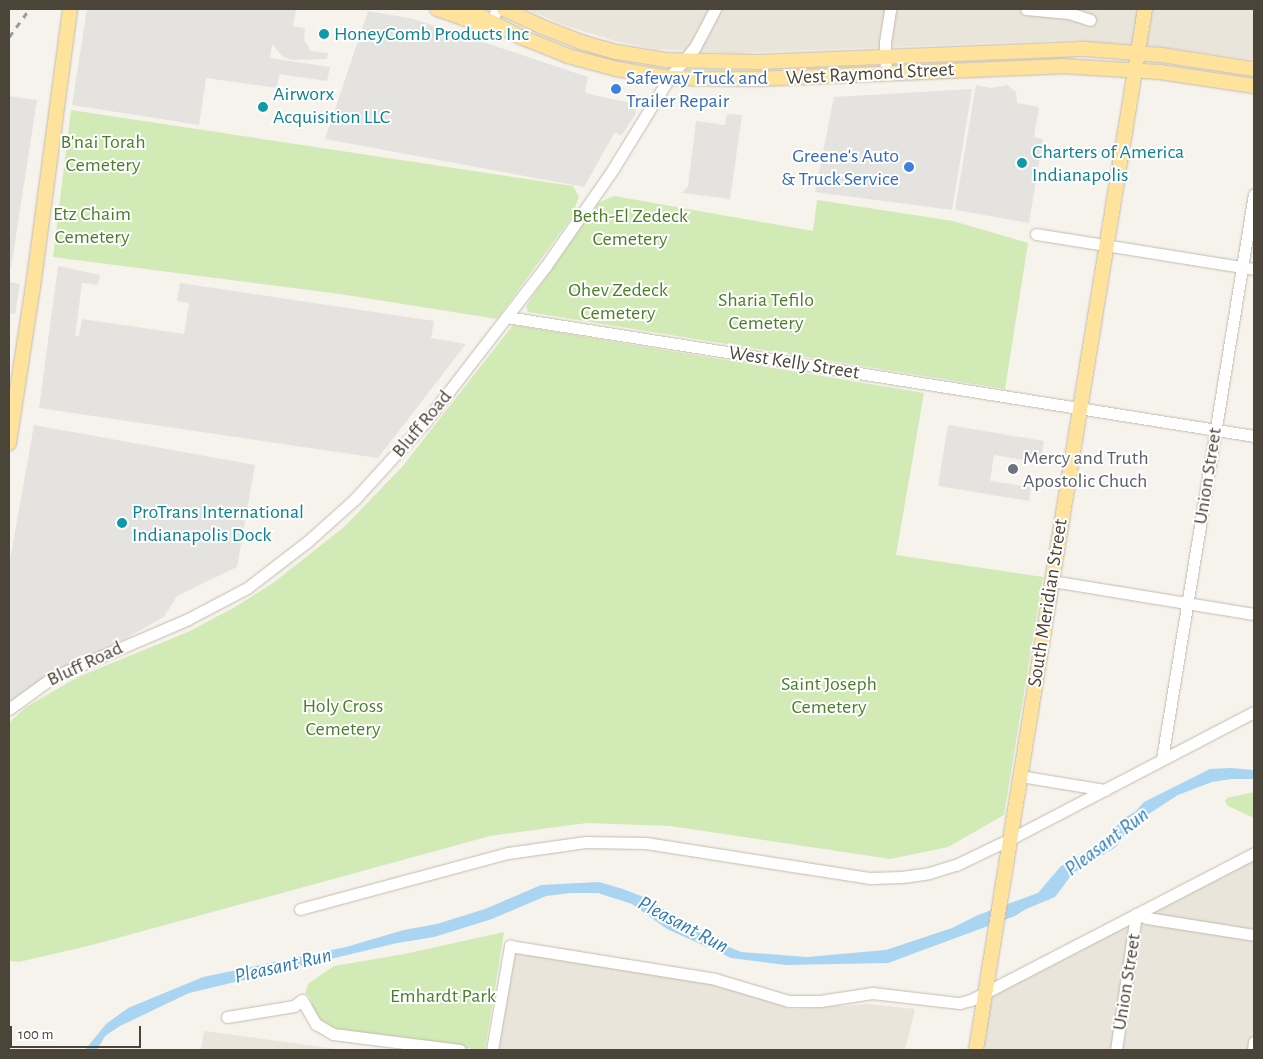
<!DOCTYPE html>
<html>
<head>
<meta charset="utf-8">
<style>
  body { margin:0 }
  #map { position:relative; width:1263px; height:1059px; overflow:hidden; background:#f6f3ec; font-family:"Alegreya Sans",sans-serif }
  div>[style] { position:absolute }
  .residential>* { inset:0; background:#eae5da }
  .green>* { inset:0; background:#d2eab5 }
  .parking>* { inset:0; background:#e5e3e0 }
  .water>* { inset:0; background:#a9d4f2 }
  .roads { filter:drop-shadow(0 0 1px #c2bbae) drop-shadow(0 0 1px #c2bbae) }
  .minor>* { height:11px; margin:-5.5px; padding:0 5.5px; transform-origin:5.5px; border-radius:5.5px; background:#fff }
  .major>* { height:14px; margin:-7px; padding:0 7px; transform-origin:7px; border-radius:7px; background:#ffe39c }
  .rail>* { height:2.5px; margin-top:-1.25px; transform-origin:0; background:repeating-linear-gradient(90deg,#9a9a9a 0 6px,transparent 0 12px) }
  .dots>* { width:14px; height:14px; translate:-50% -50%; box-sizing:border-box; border:2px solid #fff; border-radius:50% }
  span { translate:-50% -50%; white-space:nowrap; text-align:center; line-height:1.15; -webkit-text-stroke:4px #fff; paint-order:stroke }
  .culture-label { font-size:20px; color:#0d838f }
  .left { translate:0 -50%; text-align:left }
  .street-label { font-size:20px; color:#4b4439 }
  .shop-label { font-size:20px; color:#366cbe }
  .right { translate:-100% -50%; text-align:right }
  .park-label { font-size:20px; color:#4a7f2a }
  .worship-label { font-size:20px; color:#5b616d }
  .water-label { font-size:21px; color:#2e7ab2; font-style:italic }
  .frame { position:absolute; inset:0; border:10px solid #4b4439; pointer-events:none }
  .scale { position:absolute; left:10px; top:1026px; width:131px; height:22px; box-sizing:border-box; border:2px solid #4b4439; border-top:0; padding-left:6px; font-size:15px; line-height:18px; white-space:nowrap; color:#4b4439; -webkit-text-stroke:4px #fff; paint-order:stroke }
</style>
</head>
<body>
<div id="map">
  <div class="residential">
    <i style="clip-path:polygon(526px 9px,1254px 9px,1254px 60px,1156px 46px,1072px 40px,733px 53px,656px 49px,615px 41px,564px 25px)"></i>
    <i style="clip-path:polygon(1254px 847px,1254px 1050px,983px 1050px,991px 996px)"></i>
    <i style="clip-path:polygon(515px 952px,719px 985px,793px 1009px,869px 1004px,915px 1009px,905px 1050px,498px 1050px)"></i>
    <i style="clip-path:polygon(204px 1031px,344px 1050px,201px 1050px)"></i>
  </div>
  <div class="green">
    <i style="clip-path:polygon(71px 110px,573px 186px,579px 197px,571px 218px,497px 319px,340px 294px,53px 257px)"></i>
    <i style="clip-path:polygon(614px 196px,813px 231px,817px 200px,953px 221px,1028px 243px,1005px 389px,528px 312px,526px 306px,598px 203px)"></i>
    <i style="clip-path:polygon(513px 325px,924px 393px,896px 555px,1043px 577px,1004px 815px,948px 847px,890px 859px,670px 826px,587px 823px,490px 836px,92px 945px,19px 962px,9px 961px,9px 723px,26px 707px,78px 677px,190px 631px,235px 607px,273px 583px,344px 527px,402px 467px)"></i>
    <i style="clip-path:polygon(1254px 792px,1254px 818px,1228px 806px,1225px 801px,1227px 798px)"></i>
    <i style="clip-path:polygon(504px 932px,485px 1050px,408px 1042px,321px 1027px,310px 1009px,312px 1004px,310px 997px,305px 993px,309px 983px,334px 966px,404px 954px)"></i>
  </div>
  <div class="parking">
    <i style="clip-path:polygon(87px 9px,296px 9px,293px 26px,305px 28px,304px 40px,311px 51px,328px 53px,327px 59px,293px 60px,283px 57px,272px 44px,270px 58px,330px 67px,327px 81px,279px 74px,277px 88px,206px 78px,199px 125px,72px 105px)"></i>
    <i style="clip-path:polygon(368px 11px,414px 19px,588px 77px,585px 92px,597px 96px,632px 103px,634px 92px,639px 95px,635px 115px,621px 136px,615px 132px,584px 187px,325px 139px)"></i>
    <i style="clip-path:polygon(976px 85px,991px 88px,1007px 85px,1016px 92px,1017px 103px,1039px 107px,1034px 137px,1043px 139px,1029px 223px,955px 210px)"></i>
    <i style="clip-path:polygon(972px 89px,952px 210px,815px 192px,834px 97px)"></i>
    <i style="clip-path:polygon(9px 96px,37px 100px,11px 268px,9px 268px)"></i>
    <i style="clip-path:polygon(727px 114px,742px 115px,730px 199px,682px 193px,688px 186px,696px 121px,725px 125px)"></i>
    <i style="clip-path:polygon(58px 266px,100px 275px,98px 285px,82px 283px,75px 336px,79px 336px,82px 319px,184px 334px,189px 303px,177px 301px,180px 283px,434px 321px,431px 338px,466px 344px,378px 458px,39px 408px)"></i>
    <i style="clip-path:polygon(9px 282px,20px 284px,15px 314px,9px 313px)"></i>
    <i style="clip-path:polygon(34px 425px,255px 465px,237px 567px,177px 596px,164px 617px,9px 703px,9px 566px)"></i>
    <i style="clip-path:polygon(948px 425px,1044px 441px,1040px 463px,994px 455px,990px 481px,1031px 487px,1029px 501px,938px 486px)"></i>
  </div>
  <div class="water">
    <i style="clip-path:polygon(1231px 768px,1254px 770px,1254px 779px,1231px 779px,1212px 782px,1178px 795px,1144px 817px,1127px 831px,1116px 847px,1073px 873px,1055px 897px,1026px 909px,1015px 916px,888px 963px,786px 965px,731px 958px,667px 929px,632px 904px,598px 893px,570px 893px,546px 896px,492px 919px,434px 937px,397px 943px,189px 993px,120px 1026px,105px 1036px,97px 1050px,85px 1050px,106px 1024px,128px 1008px,203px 977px,346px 947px,404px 930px,437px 924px,485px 909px,541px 885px,599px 882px,623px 889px,646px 898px,712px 940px,741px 952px,807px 957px,886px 950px,952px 928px,978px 915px,1038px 893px,1061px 866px,1108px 841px,1113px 830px,1123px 819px,1136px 811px,1144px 802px,1210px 769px)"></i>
  </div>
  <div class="roads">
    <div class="minor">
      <i style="left:1026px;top:9px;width:43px;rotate:5.3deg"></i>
      <i style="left:1069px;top:13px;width:22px;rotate:18deg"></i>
      <i style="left:491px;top:21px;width:13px;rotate:-63deg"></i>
      <i style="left:886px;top:73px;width:31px;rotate:-92deg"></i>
      <i style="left:885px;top:42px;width:33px;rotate:-81deg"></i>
      <i style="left:1036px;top:234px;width:221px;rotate:9.1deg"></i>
      <i style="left:507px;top:317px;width:756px;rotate:9.05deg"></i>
      <i style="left:1052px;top:581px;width:205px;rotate:9.3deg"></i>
      <i style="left:9px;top:709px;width:54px;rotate:-36deg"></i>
      <i style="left:53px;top:677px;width:147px;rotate:-23.2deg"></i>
      <i style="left:188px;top:619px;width:67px;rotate:-27.7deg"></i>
      <i style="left:247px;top:588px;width:76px;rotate:-37.5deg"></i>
      <i style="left:307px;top:542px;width:64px;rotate:-41.9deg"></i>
      <i style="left:355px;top:499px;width:105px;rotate:-47.7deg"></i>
      <i style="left:426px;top:421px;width:195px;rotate:-52.3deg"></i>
      <i style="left:545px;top:267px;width:119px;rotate:-55.2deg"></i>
      <i style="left:613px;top:169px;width:107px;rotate:-58.4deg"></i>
      <i style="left:669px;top:78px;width:40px;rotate:-50deg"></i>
      <i style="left:695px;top:47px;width:43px;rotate:-62.2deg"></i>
      <i style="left:1162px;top:759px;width:572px;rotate:-80.75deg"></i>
      <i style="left:1020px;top:776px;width:86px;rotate:9.4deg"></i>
      <i style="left:300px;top:909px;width:215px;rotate:-15.1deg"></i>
      <i style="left:508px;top:853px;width:78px;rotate:-8.1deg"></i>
      <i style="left:585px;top:842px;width:61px;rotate:0.9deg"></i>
      <i style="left:646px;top:843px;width:227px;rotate:8.9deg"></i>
      <i style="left:870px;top:878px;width:32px;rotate:-2deg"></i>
      <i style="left:902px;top:877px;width:27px;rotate:-8deg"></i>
      <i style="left:929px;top:873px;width:28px;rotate:-17deg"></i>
      <i style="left:956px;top:865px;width:60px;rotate:-25.7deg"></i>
      <i style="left:1010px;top:839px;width:275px;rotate:-27.5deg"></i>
      <i style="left:227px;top:1017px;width:68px;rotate:-9.3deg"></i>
      <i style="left:294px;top:1006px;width:10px;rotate:-37deg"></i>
      <i style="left:302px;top:1000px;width:28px;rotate:60deg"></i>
      <i style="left:316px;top:1024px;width:20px;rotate:30deg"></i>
      <i style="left:333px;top:1034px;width:128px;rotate:7.2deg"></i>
      <i style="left:492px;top:1050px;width:106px;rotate:-80.2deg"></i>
      <i style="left:510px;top:946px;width:208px;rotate:9.1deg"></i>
      <i style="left:715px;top:979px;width:77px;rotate:16.6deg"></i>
      <i style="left:789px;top:1001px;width:31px"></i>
      <i style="left:820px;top:1001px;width:53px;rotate:-8.7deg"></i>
      <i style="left:872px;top:993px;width:88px;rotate:6.6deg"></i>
      <i style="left:959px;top:1003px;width:12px;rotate:-14deg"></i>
      <i style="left:971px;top:1000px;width:319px;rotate:-27.4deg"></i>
      <i style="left:1116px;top:1050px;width:137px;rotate:-81.6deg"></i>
      <i style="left:1136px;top:914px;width:12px;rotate:20deg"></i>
      <i style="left:1147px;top:918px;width:108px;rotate:9deg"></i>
      <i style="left:1253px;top:1050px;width:8px;rotate:-83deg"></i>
    </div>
    <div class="major">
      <i style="left:437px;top:9px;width:49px;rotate:19.2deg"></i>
      <i style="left:466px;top:9px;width:62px;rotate:27deg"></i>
      <i style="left:521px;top:37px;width:51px;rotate:22deg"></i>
      <i style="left:568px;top:56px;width:51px;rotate:14.9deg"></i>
      <i style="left:617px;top:69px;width:53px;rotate:9.8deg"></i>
      <i style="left:669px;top:78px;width:86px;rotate:0.7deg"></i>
      <i style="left:755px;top:79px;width:306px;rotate:-2.4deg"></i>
      <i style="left:1061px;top:66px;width:99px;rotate:3.5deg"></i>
      <i style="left:1160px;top:72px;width:95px;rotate:8.5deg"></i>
      <i style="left:504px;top:9px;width:40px;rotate:25deg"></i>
      <i style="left:540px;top:26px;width:44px;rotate:21.3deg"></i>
      <i style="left:581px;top:42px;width:37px;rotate:16deg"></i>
      <i style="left:617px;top:52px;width:51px;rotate:9.1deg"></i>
      <i style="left:667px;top:60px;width:90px;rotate:1.3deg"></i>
      <i style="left:757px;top:62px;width:328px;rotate:-2.3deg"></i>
      <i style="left:1085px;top:49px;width:77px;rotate:4.5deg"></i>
      <i style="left:1162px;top:55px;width:93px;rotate:8.7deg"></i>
      <i style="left:9px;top:443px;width:158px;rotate:-81.3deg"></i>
      <i style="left:33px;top:287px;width:280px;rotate:-82.4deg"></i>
      <i style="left:976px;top:1050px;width:1055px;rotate:-80.78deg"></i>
    </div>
  </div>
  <div class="rail">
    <i style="left:9px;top:37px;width:34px;rotate:-54deg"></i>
  </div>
  <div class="dots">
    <i style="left:324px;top:34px;background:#0f9aa8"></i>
    <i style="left:616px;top:89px;background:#3f7fe0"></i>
    <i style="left:263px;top:107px;background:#0f9aa8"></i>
    <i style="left:1022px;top:163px;background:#0f9aa8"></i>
    <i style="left:909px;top:167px;background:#3f7fe0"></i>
    <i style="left:1013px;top:469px;background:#6b7280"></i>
    <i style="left:122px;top:523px;background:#0f9aa8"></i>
  </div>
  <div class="culture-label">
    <span class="left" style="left:334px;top:34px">HoneyComb Products Inc</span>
    <span class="left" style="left:273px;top:106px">Airworx<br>Acquisition LLC</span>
    <span class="left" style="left:1032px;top:164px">Charters of America<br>Indianapolis</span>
    <span class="left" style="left:132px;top:524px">ProTrans International<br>Indianapolis Dock</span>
  </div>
  <div class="street-label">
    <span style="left:870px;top:74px;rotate:-3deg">West Raymond Street</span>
    <span style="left:794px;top:363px;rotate:9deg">West Kelly Street</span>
    <span style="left:422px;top:424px;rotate:-50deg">Bluff Road</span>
    <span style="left:1208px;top:476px;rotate:-81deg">Union Street</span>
    <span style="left:1048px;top:603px;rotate:-81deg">South Meridian Street</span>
    <span style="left:85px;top:664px;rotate:-25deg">Bluff Road</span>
    <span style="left:1127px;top:982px;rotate:-81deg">Union Street</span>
  </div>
  <div class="shop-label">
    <span class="left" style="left:626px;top:90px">Safeway Truck and<br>Trailer Repair</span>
    <span class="right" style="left:899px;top:168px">Greene's Auto<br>&amp; Truck Service</span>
  </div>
  <div class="park-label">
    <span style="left:103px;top:154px">B'nai Torah<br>Cemetery</span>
    <span style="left:92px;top:226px">Etz Chaim<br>Cemetery</span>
    <span style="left:630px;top:228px">Beth-El Zedeck<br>Cemetery</span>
    <span style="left:618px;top:302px">Ohev Zedeck<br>Cemetery</span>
    <span style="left:766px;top:312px">Sharia Tefilo<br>Cemetery</span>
    <span style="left:829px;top:696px">Saint Joseph<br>Cemetery</span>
    <span style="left:343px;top:718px">Holy Cross<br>Cemetery</span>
    <span style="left:443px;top:996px">Emhardt Park</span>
  </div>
  <div class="worship-label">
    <span class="left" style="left:1023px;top:470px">Mercy and Truth<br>Apostolic Chuch</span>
  </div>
  <div class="water-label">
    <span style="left:1107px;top:842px;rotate:-37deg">Pleasant Run</span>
    <span style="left:683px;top:925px;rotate:28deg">Pleasant Run</span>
    <span style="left:283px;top:966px;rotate:-13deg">Pleasant Run</span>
  </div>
  <div class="frame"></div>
  <div class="scale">100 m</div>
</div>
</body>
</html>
